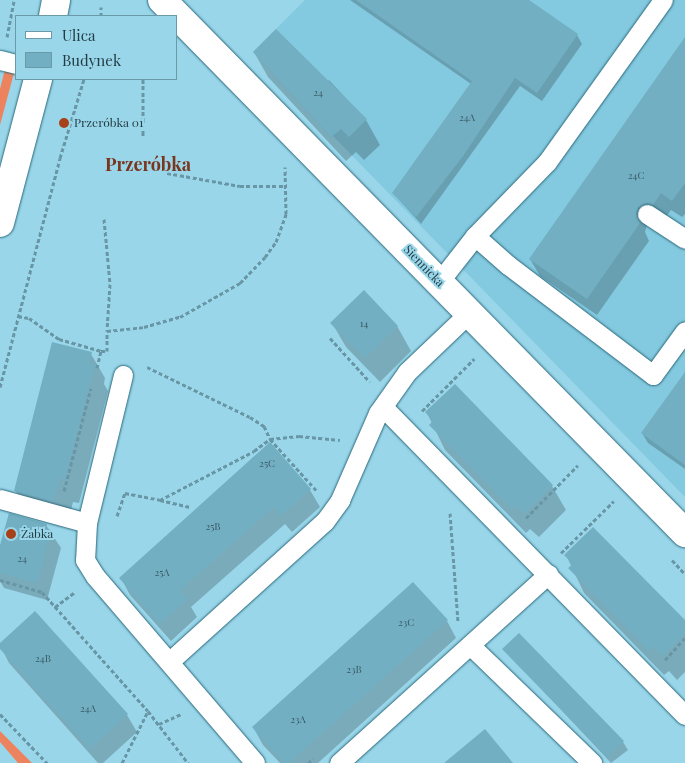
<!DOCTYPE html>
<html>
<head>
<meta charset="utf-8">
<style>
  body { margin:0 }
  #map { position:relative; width:685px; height:763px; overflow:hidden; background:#99d6ea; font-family:"Playfair Display",serif }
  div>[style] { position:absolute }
  .built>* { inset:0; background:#83c9df }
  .green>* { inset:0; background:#ed835e }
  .shadow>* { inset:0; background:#0003 }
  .building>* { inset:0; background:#73afc2 }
  .path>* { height:3px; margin-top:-1.5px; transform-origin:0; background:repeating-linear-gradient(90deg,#6896a5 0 4px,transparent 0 6.5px) }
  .roads { filter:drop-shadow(0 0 1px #2a6779) drop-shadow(0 0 1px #2a6779) }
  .lane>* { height:19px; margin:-9.5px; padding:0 9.5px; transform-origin:9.5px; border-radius:9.5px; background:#fff }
  .street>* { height:28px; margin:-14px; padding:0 14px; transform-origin:14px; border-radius:14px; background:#fff }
  .secondary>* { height:28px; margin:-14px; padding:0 14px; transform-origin:14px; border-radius:14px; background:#fff }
  .dots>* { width:14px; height:14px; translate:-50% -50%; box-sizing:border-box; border:2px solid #99d6ea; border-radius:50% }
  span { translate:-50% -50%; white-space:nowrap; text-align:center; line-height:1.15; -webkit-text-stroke:4px #99d6ea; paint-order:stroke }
  .number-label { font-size:10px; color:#375a64 }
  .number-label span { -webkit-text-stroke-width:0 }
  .poi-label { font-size:12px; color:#233d44 }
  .left { translate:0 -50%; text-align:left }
  .street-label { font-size:12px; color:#233d44 }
  .district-label { font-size:18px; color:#79361e; font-weight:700 }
  .legend { position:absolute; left:15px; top:15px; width:162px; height:65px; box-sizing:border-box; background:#99d6ea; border:1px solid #6a99a8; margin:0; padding:6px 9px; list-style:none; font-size:15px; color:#233d44 }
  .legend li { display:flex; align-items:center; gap:10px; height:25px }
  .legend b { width:25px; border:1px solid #6a99a8 }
</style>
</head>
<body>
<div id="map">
  <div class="built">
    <i style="clip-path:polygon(305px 0,685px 0,685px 497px,333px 136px,331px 137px,253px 52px)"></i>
  </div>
  <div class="green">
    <i style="clip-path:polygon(5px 69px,14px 73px,0 125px,0 89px)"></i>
    <i style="clip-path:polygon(0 731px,32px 763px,18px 763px,0 742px)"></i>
  </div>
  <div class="shadow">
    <i style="clip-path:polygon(350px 0,526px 0,577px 35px,582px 44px,542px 101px,520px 86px,421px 224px,394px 194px,471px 84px)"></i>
    <i style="clip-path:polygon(254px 52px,327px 82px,329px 80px,366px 120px,380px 145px,364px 160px,356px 152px,346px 161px,268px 77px)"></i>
    <i style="clip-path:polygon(685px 61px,685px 214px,682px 217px,671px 210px,663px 221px,647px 225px,645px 232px,649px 241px,597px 315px,540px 276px,530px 259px)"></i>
    <i style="clip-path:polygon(332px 323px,397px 326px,411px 351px,380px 382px,346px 347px)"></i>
    <i style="clip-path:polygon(91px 354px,105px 378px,104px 384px,108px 391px,79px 503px,73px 502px,67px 526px,30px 516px,16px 491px)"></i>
    <i style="clip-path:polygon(685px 373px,685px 469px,648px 443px,642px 433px)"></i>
    <i style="clip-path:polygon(427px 413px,552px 486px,566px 510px,539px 537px,530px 529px,526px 533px,445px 450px)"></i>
    <i style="clip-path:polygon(270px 444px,310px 490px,320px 507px,292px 532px,285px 524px,191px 607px,197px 617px,171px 641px,130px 595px,121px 578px)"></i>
    <i style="clip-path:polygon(46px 525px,61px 548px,47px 600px,4px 588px,0 581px,0 550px)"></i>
    <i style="clip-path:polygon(566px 555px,685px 622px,685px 672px,677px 680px,669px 671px,664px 675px,584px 593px)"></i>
    <i style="clip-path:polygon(447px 621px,456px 638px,318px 763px,280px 763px,263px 745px,253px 727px)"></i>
    <i style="clip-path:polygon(0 645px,127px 715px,137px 732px,103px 763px,98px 763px,9px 663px)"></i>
    <i style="clip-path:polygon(504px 649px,623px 742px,628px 750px,611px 763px)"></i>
  </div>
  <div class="building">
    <i style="clip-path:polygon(356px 0,529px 0,578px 34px,537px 93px,515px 78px,463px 156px,416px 217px,392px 193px,472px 81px)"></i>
    <i style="clip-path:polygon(276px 29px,367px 119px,349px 137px,341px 129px,331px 137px,253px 52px)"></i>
    <i style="clip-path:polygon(685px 37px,685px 183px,672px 201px,661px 193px,653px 205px,647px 203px,638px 207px,636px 214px,640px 223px,587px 299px,529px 259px)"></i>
    <i style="clip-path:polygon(364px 290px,398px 326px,365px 358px,330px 323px)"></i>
    <i style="clip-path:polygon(52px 342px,92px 352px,89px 364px,95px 365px,65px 479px,60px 478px,53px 502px,14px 491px)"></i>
    <i style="clip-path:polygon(685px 372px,685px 465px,641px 433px)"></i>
    <i style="clip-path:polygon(455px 384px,553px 485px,524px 514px,516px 505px,512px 509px,429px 425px,433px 421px,425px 412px)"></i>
    <i style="clip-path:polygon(270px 442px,311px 489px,281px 516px,274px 507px,204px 569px,180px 590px,188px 599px,160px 624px,119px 578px)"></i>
    <i style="clip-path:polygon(9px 513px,47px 524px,46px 528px,51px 530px,37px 583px,0 573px,0 545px)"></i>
    <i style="clip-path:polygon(593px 527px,685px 620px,685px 634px,662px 656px,654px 647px,649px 651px,568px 568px,573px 564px,564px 555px)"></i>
    <i style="clip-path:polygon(413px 582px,448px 620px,289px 763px,284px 763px,252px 727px)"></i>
    <i style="clip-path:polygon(35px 611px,128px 714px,90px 749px,0 649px,0 643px)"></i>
    <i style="clip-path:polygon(519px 633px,624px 741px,607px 757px,502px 649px)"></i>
    <i style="clip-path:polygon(485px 729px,513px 763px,444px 763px)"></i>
  </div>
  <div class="path">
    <i style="left:101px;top:16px;width:9px;rotate:-90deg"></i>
    <i style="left:7px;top:37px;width:38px;rotate:-79deg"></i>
    <i style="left:143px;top:79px;width:58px;rotate:90deg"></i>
    <i style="left:167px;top:173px;width:74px;rotate:10.1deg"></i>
    <i style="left:240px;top:186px;width:47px"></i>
    <i style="left:104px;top:219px;width:65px;rotate:84.7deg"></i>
    <i style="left:110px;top:284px;width:47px;rotate:93.7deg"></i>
    <i style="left:18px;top:316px;width:11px;rotate:10deg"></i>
    <i style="left:29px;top:318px;width:37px;rotate:35deg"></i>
    <i style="left:59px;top:339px;width:44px;rotate:15.9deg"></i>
    <i style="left:330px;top:338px;width:59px;rotate:47.7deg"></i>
    <i style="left:147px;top:367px;width:114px;rotate:25.9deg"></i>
    <i style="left:250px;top:417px;width:17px;rotate:33deg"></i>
    <i style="left:264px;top:426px;width:14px;rotate:65deg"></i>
    <i style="left:270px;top:439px;width:29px;rotate:-6deg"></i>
    <i style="left:299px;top:436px;width:41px;rotate:5.6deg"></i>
    <i style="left:97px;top:368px;width:17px;rotate:-77deg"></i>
    <i style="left:101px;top:351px;width:6px"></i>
    <i style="left:107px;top:351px;width:20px;rotate:-90deg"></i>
    <i style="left:107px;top:331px;width:37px;rotate:-6deg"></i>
    <i style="left:144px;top:327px;width:37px;rotate:-16deg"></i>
    <i style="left:180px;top:317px;width:69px;rotate:-29.5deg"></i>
    <i style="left:240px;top:283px;width:36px;rotate:-46deg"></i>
    <i style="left:265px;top:257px;width:19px;rotate:-54deg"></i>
    <i style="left:276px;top:242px;width:30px;rotate:-70deg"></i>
    <i style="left:286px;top:214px;width:47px;rotate:-91.2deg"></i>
    <i style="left:0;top:387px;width:237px;rotate:-75.3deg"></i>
    <i style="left:60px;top:158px;width:83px;rotate:-73.1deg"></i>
    <i style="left:422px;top:411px;width:74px;rotate:-45deg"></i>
    <i style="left:64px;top:491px;width:106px;rotate:-75.3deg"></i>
    <i style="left:160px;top:500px;width:32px;rotate:13deg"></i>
    <i style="left:450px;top:513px;width:108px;rotate:85.8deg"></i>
    <i style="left:117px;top:516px;width:24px;rotate:-71deg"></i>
    <i style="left:125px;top:493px;width:36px;rotate:11deg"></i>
    <i style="left:160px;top:500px;width:106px;rotate:-27.5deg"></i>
    <i style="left:254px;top:451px;width:20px;rotate:-37deg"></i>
    <i style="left:270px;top:439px;width:70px;rotate:47.9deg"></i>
    <i style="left:526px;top:518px;width:74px;rotate:-45.5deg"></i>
    <i style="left:561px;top:553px;width:74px;rotate:-44.5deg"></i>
    <i style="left:672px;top:560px;width:19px;rotate:47deg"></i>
    <i style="left:0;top:580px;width:44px;rotate:15.9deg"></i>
    <i style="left:42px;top:592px;width:159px;rotate:48.3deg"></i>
    <i style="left:55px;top:607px;width:25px;rotate:-37deg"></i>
    <i style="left:665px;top:660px;width:30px;rotate:-48deg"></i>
    <i style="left:0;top:714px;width:68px;rotate:46.2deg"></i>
    <i style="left:159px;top:724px;width:24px;rotate:-24deg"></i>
    <i style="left:122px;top:763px;width:58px;rotate:-63.4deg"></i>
    <i style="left:148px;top:711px;width:66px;rotate:52.4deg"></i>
    <i style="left:308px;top:763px;width:7px;rotate:-34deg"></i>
  </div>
  <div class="roads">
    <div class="lane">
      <i style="left:0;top:60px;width:16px;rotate:14deg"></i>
      <i style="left:647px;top:214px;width:45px;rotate:33.3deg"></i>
      <i style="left:475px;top:236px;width:44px;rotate:41.3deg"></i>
      <i style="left:508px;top:265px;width:182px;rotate:37.2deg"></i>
      <i style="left:653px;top:375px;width:54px;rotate:-54deg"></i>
      <i style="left:439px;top:282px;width:58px;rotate:-52deg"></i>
      <i style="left:475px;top:236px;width:103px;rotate:-45.8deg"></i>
      <i style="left:547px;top:162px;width:199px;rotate:-54.4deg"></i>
      <i style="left:123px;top:375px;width:152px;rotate:103.7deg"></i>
      <i style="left:87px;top:523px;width:37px;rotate:93deg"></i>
      <i style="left:85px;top:560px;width:19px;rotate:58deg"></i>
      <i style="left:95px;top:576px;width:246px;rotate:49.4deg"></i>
      <i style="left:383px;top:407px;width:431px;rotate:45.6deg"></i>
      <i style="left:0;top:499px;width:90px;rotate:15.4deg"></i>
      <i style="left:470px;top:645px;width:170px;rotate:44deg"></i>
      <i style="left:170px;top:661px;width:209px;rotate:-42.1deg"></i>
      <i style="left:325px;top:521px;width:26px;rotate:-54deg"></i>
      <i style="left:340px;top:500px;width:95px;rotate:-66.4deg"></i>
      <i style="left:378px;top:413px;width:50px;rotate:-54.7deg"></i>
      <i style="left:407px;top:372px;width:86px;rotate:-43.6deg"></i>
      <i style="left:339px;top:763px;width:282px;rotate:-42.1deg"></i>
    </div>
    <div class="street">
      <i style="left:162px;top:0;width:747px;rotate:45.54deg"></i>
    </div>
    <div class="secondary">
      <i style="left:53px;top:16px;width:16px;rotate:-79deg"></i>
      <i style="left:0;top:223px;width:149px;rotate:-75.2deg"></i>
    </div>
  </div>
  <div class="dots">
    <i style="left:64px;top:123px;background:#a74119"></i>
    <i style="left:11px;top:534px;background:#a74119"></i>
  </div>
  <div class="number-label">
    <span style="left:318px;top:93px">24</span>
    <span style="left:467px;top:118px">24A</span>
    <span style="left:636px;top:176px">24C</span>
    <span style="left:364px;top:324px">14</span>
    <span style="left:267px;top:464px">25C</span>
    <span style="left:213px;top:527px">25B</span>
    <span style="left:22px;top:559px">24</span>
    <span style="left:162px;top:573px">25A</span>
    <span style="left:406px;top:623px">23C</span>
    <span style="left:43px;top:659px">24B</span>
    <span style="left:354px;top:670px">23B</span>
    <span style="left:88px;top:709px">24A</span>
    <span style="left:298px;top:720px">23A</span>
  </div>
  <div class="poi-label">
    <span class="left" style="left:74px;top:123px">Przeróbka 01</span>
    <span class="left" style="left:21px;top:534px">Żabka</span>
  </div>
  <div class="street-label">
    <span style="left:424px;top:266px;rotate:46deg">Siennicka</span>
  </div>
  <div class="district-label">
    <span style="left:148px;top:164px">Przeróbka</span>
  </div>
  <ul class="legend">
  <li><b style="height:6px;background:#fff"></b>Ulica</li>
  <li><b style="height:14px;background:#73afc2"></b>Budynek</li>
  </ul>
</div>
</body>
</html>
